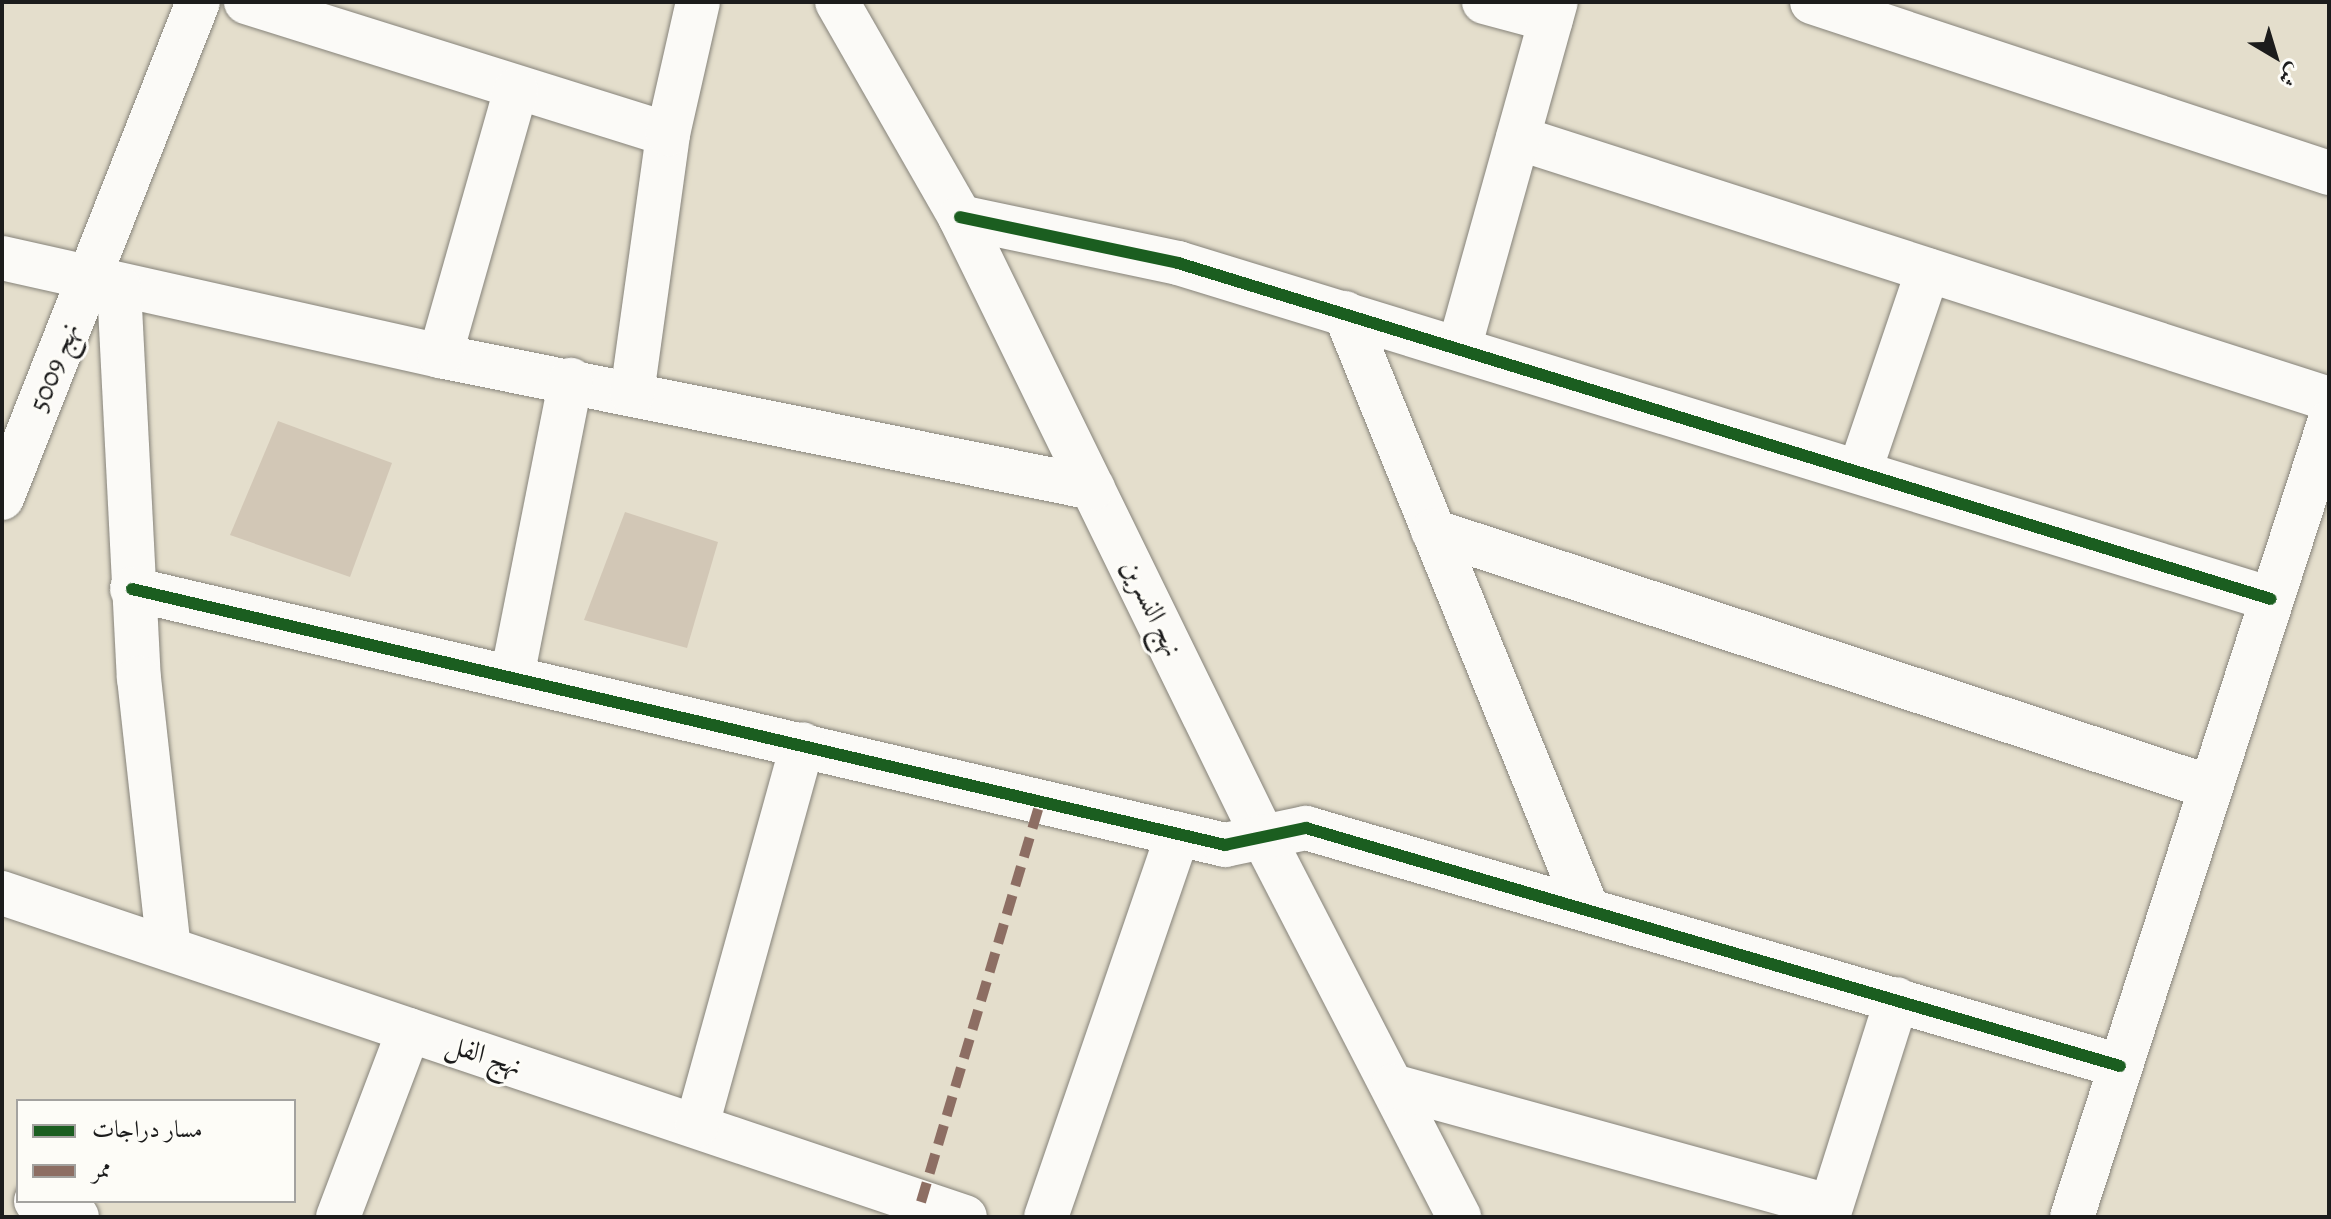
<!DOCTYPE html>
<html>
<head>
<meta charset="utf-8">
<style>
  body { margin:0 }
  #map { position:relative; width:2331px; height:1219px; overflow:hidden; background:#e4decc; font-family:Alegreya,Amiri,serif }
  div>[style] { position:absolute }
  .building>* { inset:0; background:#d2c7b6 }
  .roads { filter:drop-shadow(0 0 2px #86837a) drop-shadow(0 0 2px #86837a) }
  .minor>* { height:44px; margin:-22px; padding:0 22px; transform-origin:22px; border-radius:22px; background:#fbfaf7 }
  .quiet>* { height:10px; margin-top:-5px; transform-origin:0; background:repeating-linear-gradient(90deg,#8d6e63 0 20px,transparent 0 30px) }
  .cycleway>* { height:12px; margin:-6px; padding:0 6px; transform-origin:6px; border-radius:6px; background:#1b5e20 }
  span { translate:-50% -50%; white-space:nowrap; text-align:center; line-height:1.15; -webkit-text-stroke:6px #fdfcf7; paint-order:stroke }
  .street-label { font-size:28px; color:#1c1c1c }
  .frame { position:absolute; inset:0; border:4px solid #1c1c1c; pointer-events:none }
  .legend { position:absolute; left:16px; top:1099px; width:280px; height:104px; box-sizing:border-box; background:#fdfcf7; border:2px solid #a3a29f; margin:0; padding:10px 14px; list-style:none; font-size:24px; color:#1c1c1c }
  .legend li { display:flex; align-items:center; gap:16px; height:40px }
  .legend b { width:40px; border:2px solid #a3a29f }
  .north { position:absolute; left:2235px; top:16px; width:80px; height:80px; -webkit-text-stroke:6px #fdfcf7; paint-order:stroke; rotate:142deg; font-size:22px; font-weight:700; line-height:32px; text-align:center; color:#1c1c1c }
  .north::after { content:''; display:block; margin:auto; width:28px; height:36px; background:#1c1c1c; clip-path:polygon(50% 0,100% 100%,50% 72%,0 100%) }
</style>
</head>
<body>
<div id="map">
  <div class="building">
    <i style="clip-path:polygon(278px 421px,392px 463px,350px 577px,230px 535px)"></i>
    <i style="clip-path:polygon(625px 512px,718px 542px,687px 648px,584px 620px)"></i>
  </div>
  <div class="roads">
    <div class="minor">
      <i style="left:246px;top:2px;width:442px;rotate:17.4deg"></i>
      <i style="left:837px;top:2px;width:248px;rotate:60.2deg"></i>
      <i style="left:960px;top:217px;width:690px;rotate:63.95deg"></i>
      <i style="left:1263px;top:837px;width:428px;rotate:62.7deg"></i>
      <i style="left:1484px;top:2px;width:69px;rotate:15deg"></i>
      <i style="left:1812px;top:2px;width:545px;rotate:18.3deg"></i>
      <i style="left:1518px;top:138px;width:852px;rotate:17.84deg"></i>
      <i style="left:960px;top:217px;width:223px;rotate:11.9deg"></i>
      <i style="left:1178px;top:263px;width:1143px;rotate:17.09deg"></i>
      <i style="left:2px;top:258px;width:449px;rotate:12.6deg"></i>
      <i style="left:440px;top:356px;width:666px;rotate:11.43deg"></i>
      <i style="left:119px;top:287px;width:392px;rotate:87.1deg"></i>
      <i style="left:139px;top:678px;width:272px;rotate:83.7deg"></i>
      <i style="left:1345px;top:313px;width:640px;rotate:67.88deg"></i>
      <i style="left:1460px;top:345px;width:356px;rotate:-74.4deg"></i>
      <i style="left:440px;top:356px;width:277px;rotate:-74.1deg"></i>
      <i style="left:632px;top:394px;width:262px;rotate:-82.1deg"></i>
      <i style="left:668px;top:134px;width:135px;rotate:-77.2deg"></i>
      <i style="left:1860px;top:470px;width:211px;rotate:-71.2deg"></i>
      <i style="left:2px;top:498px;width:533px;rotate:-68.44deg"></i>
      <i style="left:1433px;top:531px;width:818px;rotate:18.24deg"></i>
      <i style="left:132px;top:589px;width:1123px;rotate:13.18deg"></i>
      <i style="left:1225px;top:845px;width:83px;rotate:-11.9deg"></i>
      <i style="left:1306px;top:828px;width:848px;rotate:16.3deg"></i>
      <i style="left:512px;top:677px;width:303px;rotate:-78.8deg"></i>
      <i style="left:2px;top:893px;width:1016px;rotate:18.6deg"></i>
      <i style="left:1393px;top:1086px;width:454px;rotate:15.4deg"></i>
      <i style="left:1831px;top:1207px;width:218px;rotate:-72.4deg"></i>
      <i style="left:697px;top:1125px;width:395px;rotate:-74.5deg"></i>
      <i style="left:36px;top:1201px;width:44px;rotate:21.3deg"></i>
      <i style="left:338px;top:1217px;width:200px;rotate:-69.2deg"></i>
      <i style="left:1046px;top:1217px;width:405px;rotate:-71deg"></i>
      <i style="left:2072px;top:1217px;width:835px;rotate:-72.06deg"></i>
    </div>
  </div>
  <div class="quiet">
    <i style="left:921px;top:1202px;width:420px;rotate:-73.4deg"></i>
  </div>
  <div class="cycleway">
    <i style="left:960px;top:217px;width:223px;rotate:11.9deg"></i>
    <i style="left:1178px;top:263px;width:1143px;rotate:17.09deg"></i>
    <i style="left:132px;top:589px;width:1123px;rotate:13.18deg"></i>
    <i style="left:1225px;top:845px;width:83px;rotate:-11.9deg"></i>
    <i style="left:1306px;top:828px;width:848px;rotate:16.3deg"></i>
  </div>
  <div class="street-label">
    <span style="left:54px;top:367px;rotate:-69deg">نهج 5009</span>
    <span style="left:1152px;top:608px;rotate:64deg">نهج النسرين</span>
    <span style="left:484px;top:1055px;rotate:18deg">نهج الفل</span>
  </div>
  <div class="frame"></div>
  <ul class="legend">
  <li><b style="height:10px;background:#1b5e20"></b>مسار دراجات</li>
  <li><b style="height:10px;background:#8d6e63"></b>ممر</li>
  </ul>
  <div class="north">ش</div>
</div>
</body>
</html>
